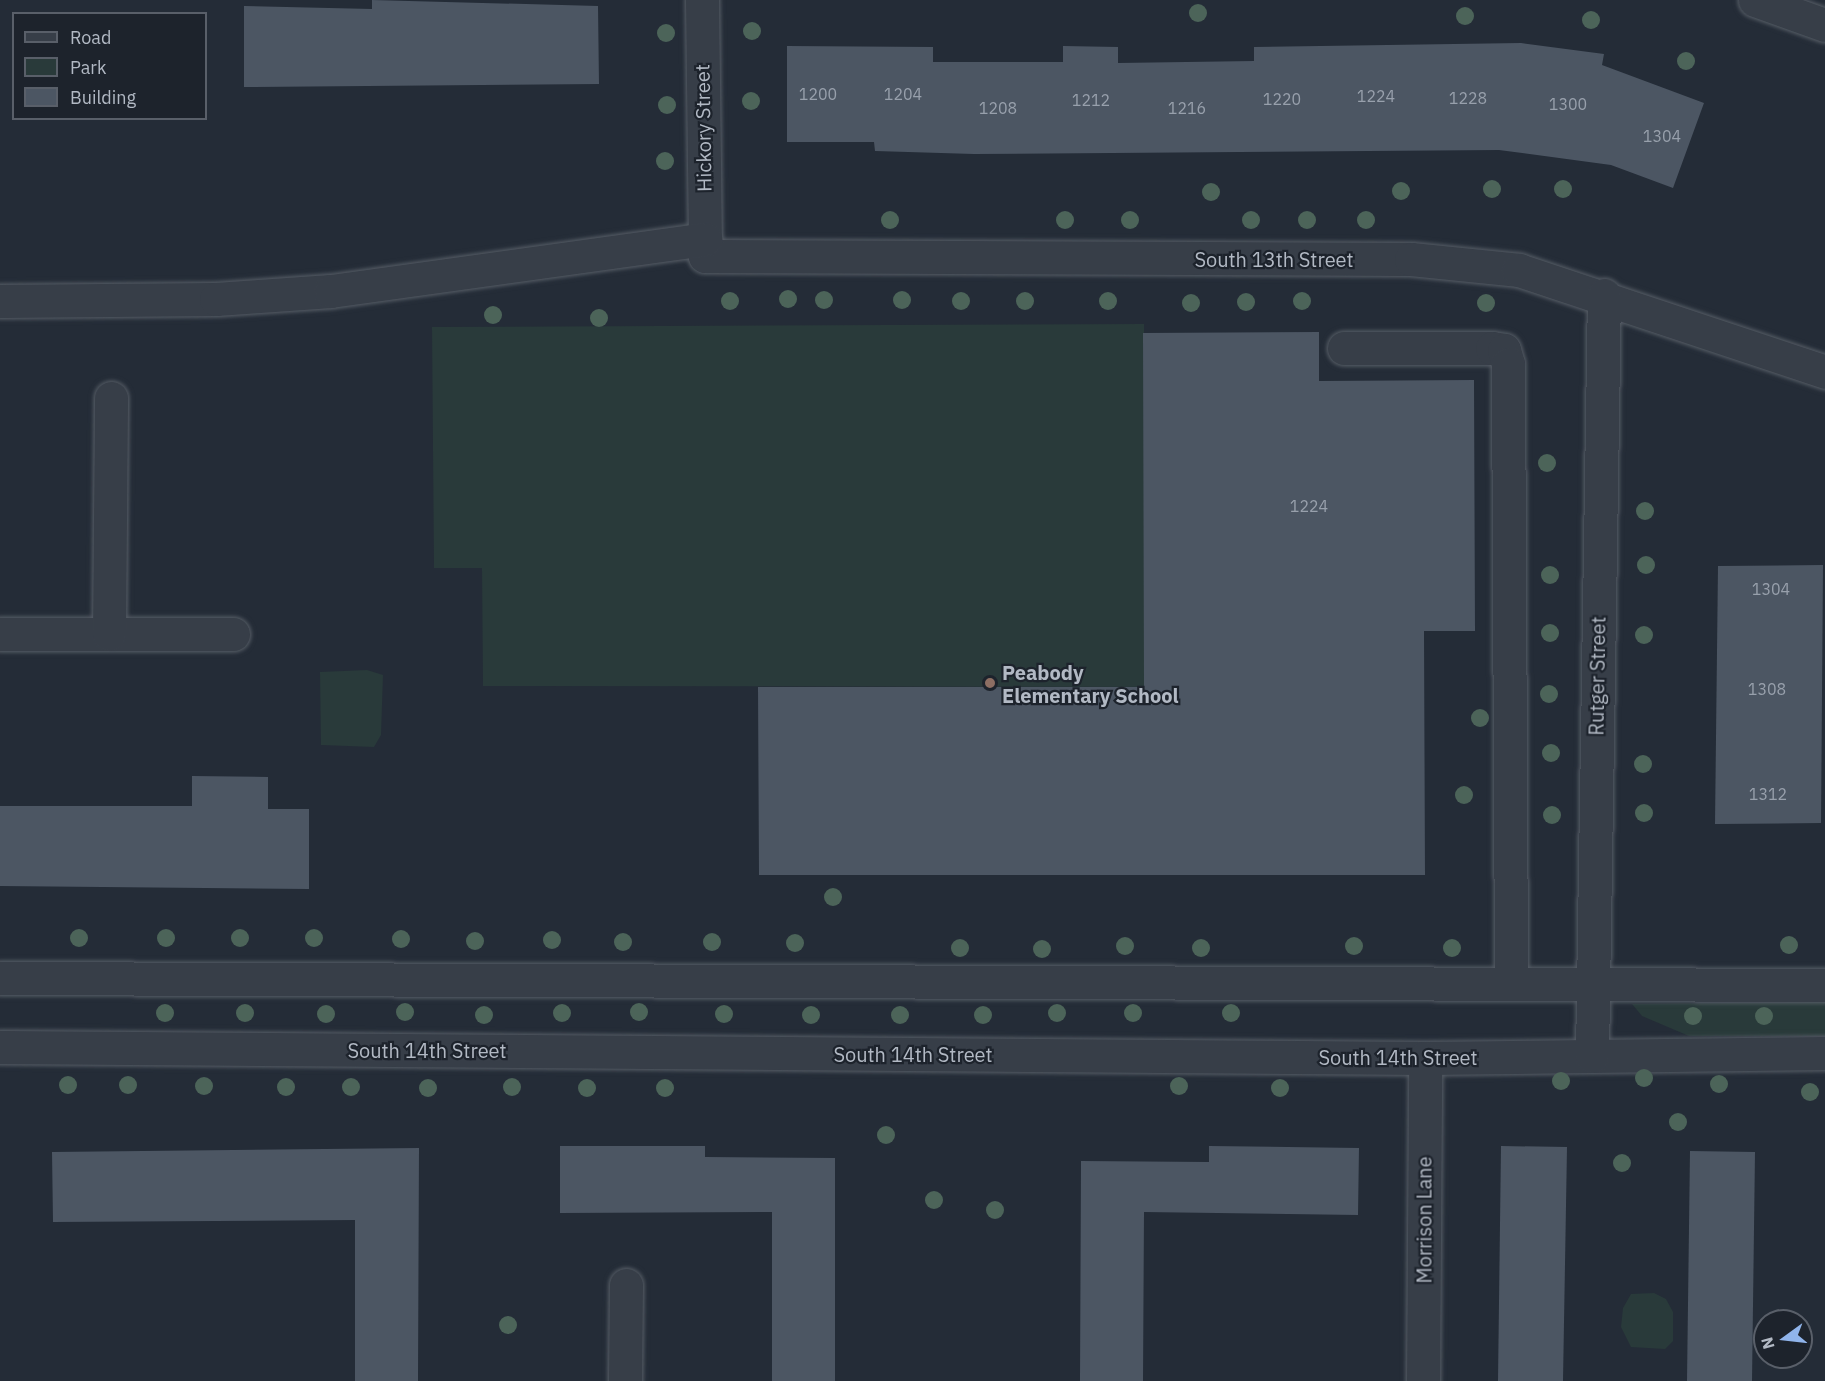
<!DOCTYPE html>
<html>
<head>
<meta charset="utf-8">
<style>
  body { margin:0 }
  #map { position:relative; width:1825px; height:1381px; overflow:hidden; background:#242c37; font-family:"IBM Plex Sans",sans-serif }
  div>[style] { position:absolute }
  .green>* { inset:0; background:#293a3a }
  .building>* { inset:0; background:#4c5663 }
  .roads { filter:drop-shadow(0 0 2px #555c65) drop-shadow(0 0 2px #555c65) }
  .minor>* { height:33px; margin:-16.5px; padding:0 16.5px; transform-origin:16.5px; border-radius:16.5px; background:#373e48 }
  .trees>* { width:18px; height:18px; margin:-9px; border-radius:50%; background:#4c6459 }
  .dots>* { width:16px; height:16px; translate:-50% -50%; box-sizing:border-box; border:3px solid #1d232c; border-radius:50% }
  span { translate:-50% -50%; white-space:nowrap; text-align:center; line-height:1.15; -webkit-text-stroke:4.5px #1d232c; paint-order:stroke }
  .number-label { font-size:16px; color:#98a0ac }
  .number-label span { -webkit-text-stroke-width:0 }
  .street-label { font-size:20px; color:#b2b9c4 }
  .poi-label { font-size:20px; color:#b2b9c4; font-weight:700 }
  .left { translate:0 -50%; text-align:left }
  .legend { position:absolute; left:12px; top:12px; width:195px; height:108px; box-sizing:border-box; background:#1d232c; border:2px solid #595f69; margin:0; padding:8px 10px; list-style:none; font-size:18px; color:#b2b9c4 }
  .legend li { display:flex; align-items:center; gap:12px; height:30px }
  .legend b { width:30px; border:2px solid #595f69 }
  .north { position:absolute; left:1753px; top:1309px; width:60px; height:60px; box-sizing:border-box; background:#1d232c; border:2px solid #595f69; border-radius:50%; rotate:255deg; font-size:16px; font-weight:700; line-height:24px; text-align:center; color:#b2b9c4 }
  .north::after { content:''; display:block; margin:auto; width:21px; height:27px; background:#90b4eb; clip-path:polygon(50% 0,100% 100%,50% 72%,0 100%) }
</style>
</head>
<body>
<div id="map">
  <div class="green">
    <i style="clip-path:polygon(1144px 324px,1144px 639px,1287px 640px,1287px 687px,483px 686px,482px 568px,434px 568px,432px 327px)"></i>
    <i style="clip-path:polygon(367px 670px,383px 675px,381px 735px,374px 747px,321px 745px,320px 672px)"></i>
    <i style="clip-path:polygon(1825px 1002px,1825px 1036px,1689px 1036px,1642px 1016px,1632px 1004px)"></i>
    <i style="clip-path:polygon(1654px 1293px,1666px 1299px,1673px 1312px,1673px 1341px,1665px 1349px,1631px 1347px,1621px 1327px,1623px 1308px,1631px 1294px)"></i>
  </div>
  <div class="building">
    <i style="clip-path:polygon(372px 0,598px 6px,599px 84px,244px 87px,244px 6px,372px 9px)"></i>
    <i style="clip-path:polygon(1521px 43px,1604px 54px,1602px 65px,1704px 103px,1673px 188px,1611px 165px,1499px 150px,974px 154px,875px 151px,874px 142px,787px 142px,787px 46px,933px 47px,933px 62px,1063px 62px,1063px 46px,1118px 47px,1118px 63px,1254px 61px,1254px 47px)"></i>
    <i style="clip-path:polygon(1319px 332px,1319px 381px,1474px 380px,1475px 631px,1424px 631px,1425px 875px,759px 875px,758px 687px,1144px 687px,1143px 333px)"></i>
    <i style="clip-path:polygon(1823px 565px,1821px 823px,1715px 824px,1718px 566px)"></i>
    <i style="clip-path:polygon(192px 776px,268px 777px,268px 809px,309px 809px,309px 889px,0 886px,0 806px,192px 806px)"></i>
    <i style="clip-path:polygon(560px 1146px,705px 1146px,705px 1157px,835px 1158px,835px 1381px,772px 1381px,772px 1212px,560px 1213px)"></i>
    <i style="clip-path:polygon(1209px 1146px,1359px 1148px,1358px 1215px,1144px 1212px,1143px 1381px,1080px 1381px,1081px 1161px,1209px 1162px)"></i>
    <i style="clip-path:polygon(1501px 1146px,1567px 1147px,1563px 1381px,1498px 1381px)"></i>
    <i style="clip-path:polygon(419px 1148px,418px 1381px,355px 1381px,355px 1220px,53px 1222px,52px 1152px)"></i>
    <i style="clip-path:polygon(1690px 1151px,1755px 1152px,1752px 1381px,1687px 1381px)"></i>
  </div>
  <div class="roads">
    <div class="minor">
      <i style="left:702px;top:0;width:256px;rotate:89.3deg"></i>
      <i style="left:705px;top:256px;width:706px;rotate:0.24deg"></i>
      <i style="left:1411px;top:259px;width:109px;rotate:5.8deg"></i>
      <i style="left:1519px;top:270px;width:323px;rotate:18.4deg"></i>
      <i style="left:1755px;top:0;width:74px;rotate:19.7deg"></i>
      <i style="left:0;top:301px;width:216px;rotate:-0.5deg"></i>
      <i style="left:216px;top:299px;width:115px;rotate:-4deg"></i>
      <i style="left:331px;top:291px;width:378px;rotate:-7.9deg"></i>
      <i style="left:1344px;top:348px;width:148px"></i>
      <i style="left:1492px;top:348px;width:12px;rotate:9deg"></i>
      <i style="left:1504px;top:350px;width:15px;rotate:74deg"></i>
      <i style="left:1508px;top:364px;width:619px;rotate:89.72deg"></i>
      <i style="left:0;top:634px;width:233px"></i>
      <i style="left:109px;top:634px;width:236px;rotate:-89.5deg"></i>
      <i style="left:0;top:978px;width:1825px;rotate:0.22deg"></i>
      <i style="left:0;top:1047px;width:1425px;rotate:0.44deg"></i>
      <i style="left:1425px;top:1058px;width:400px;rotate:-0.7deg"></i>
      <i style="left:1592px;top:1056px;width:761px;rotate:-89.1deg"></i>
      <i style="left:625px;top:1381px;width:96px;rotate:-89.4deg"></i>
      <i style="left:1423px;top:1381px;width:323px;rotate:-89.6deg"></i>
    </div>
  </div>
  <div class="trees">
    <i style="left:1198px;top:13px"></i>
    <i style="left:1465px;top:16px"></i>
    <i style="left:1591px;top:20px"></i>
    <i style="left:752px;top:31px"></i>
    <i style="left:666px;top:33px"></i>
    <i style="left:1686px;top:61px"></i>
    <i style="left:751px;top:101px"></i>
    <i style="left:667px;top:105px"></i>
    <i style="left:665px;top:161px"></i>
    <i style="left:1492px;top:189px"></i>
    <i style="left:1563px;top:189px"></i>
    <i style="left:1401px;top:191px"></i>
    <i style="left:1211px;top:192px"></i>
    <i style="left:890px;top:220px"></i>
    <i style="left:1065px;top:220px"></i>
    <i style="left:1130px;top:220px"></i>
    <i style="left:1251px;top:220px"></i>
    <i style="left:1307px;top:220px"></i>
    <i style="left:1366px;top:220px"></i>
    <i style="left:788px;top:299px"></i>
    <i style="left:824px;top:300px"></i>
    <i style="left:902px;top:300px"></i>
    <i style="left:730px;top:301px"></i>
    <i style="left:961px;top:301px"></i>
    <i style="left:1025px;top:301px"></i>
    <i style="left:1108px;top:301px"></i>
    <i style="left:1302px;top:301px"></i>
    <i style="left:1246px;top:302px"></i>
    <i style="left:1191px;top:303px"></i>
    <i style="left:1486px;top:303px"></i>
    <i style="left:493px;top:315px"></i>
    <i style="left:599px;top:318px"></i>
    <i style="left:1547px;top:463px"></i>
    <i style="left:1645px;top:511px"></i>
    <i style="left:1646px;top:565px"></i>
    <i style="left:1550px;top:575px"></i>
    <i style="left:1550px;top:633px"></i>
    <i style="left:1644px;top:635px"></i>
    <i style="left:1549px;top:694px"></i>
    <i style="left:1480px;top:718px"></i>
    <i style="left:1551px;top:753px"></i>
    <i style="left:1643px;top:764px"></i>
    <i style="left:1464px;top:795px"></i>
    <i style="left:1644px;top:813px"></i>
    <i style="left:1552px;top:815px"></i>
    <i style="left:833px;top:897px"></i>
    <i style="left:79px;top:938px"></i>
    <i style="left:166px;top:938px"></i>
    <i style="left:240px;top:938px"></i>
    <i style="left:314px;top:938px"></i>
    <i style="left:401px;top:939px"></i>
    <i style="left:552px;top:940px"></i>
    <i style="left:475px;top:941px"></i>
    <i style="left:623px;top:942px"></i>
    <i style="left:712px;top:942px"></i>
    <i style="left:795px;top:943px"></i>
    <i style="left:1789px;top:945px"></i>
    <i style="left:1125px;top:946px"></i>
    <i style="left:1354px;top:946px"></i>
    <i style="left:960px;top:948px"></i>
    <i style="left:1201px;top:948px"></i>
    <i style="left:1452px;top:948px"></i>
    <i style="left:1042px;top:949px"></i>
    <i style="left:405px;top:1012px"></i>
    <i style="left:639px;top:1012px"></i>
    <i style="left:165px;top:1013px"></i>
    <i style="left:245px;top:1013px"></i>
    <i style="left:562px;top:1013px"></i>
    <i style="left:1057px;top:1013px"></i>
    <i style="left:1133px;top:1013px"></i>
    <i style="left:1231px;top:1013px"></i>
    <i style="left:326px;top:1014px"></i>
    <i style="left:724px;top:1014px"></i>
    <i style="left:484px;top:1015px"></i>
    <i style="left:811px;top:1015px"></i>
    <i style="left:900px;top:1015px"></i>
    <i style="left:983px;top:1015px"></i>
    <i style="left:1693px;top:1016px"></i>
    <i style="left:1764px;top:1016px"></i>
    <i style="left:1644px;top:1078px"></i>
    <i style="left:1561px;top:1081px"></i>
    <i style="left:1719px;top:1084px"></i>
    <i style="left:68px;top:1085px"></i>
    <i style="left:128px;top:1085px"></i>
    <i style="left:204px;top:1086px"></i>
    <i style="left:1179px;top:1086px"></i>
    <i style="left:286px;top:1087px"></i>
    <i style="left:351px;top:1087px"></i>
    <i style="left:512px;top:1087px"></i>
    <i style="left:428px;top:1088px"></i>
    <i style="left:587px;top:1088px"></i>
    <i style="left:665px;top:1088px"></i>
    <i style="left:1280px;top:1088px"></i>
    <i style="left:1810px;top:1092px"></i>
    <i style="left:1678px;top:1122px"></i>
    <i style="left:886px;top:1135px"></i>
    <i style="left:1622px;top:1163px"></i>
    <i style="left:934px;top:1200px"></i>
    <i style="left:995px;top:1210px"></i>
    <i style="left:508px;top:1325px"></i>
  </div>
  <div class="dots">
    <i style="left:990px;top:683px;background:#8d6e63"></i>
  </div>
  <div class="number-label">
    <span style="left:818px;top:94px">1200</span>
    <span style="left:903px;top:94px">1204</span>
    <span style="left:1376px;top:96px">1224</span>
    <span style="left:1468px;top:98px">1228</span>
    <span style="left:1282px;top:99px">1220</span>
    <span style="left:1091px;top:100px">1212</span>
    <span style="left:1568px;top:104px">1300</span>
    <span style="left:998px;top:108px">1208</span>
    <span style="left:1187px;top:108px">1216</span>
    <span style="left:1662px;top:136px">1304</span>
    <span style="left:1309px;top:506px">1224</span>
    <span style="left:1771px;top:589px">1304</span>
    <span style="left:1767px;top:689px">1308</span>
    <span style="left:1768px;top:794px">1312</span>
  </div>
  <div class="street-label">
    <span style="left:703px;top:128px;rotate:-91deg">Hickory Street</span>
    <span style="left:1274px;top:259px">South 13th Street</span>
    <span style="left:1597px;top:676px;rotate:-89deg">Rutger Street</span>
    <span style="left:427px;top:1050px">South 14th Street</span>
    <span style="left:913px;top:1054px">South 14th Street</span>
    <span style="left:1398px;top:1057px">South 14th Street</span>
    <span style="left:1424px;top:1220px;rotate:-90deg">Morrison Lane</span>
  </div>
  <div class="poi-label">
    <span class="left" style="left:1002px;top:684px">Peabody<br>Elementary School</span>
  </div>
  <ul class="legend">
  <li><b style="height:8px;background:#373e48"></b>Road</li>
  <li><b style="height:16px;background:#293a3a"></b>Park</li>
  <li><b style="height:16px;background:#4c5663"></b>Building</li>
  </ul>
  <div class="north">N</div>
</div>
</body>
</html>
